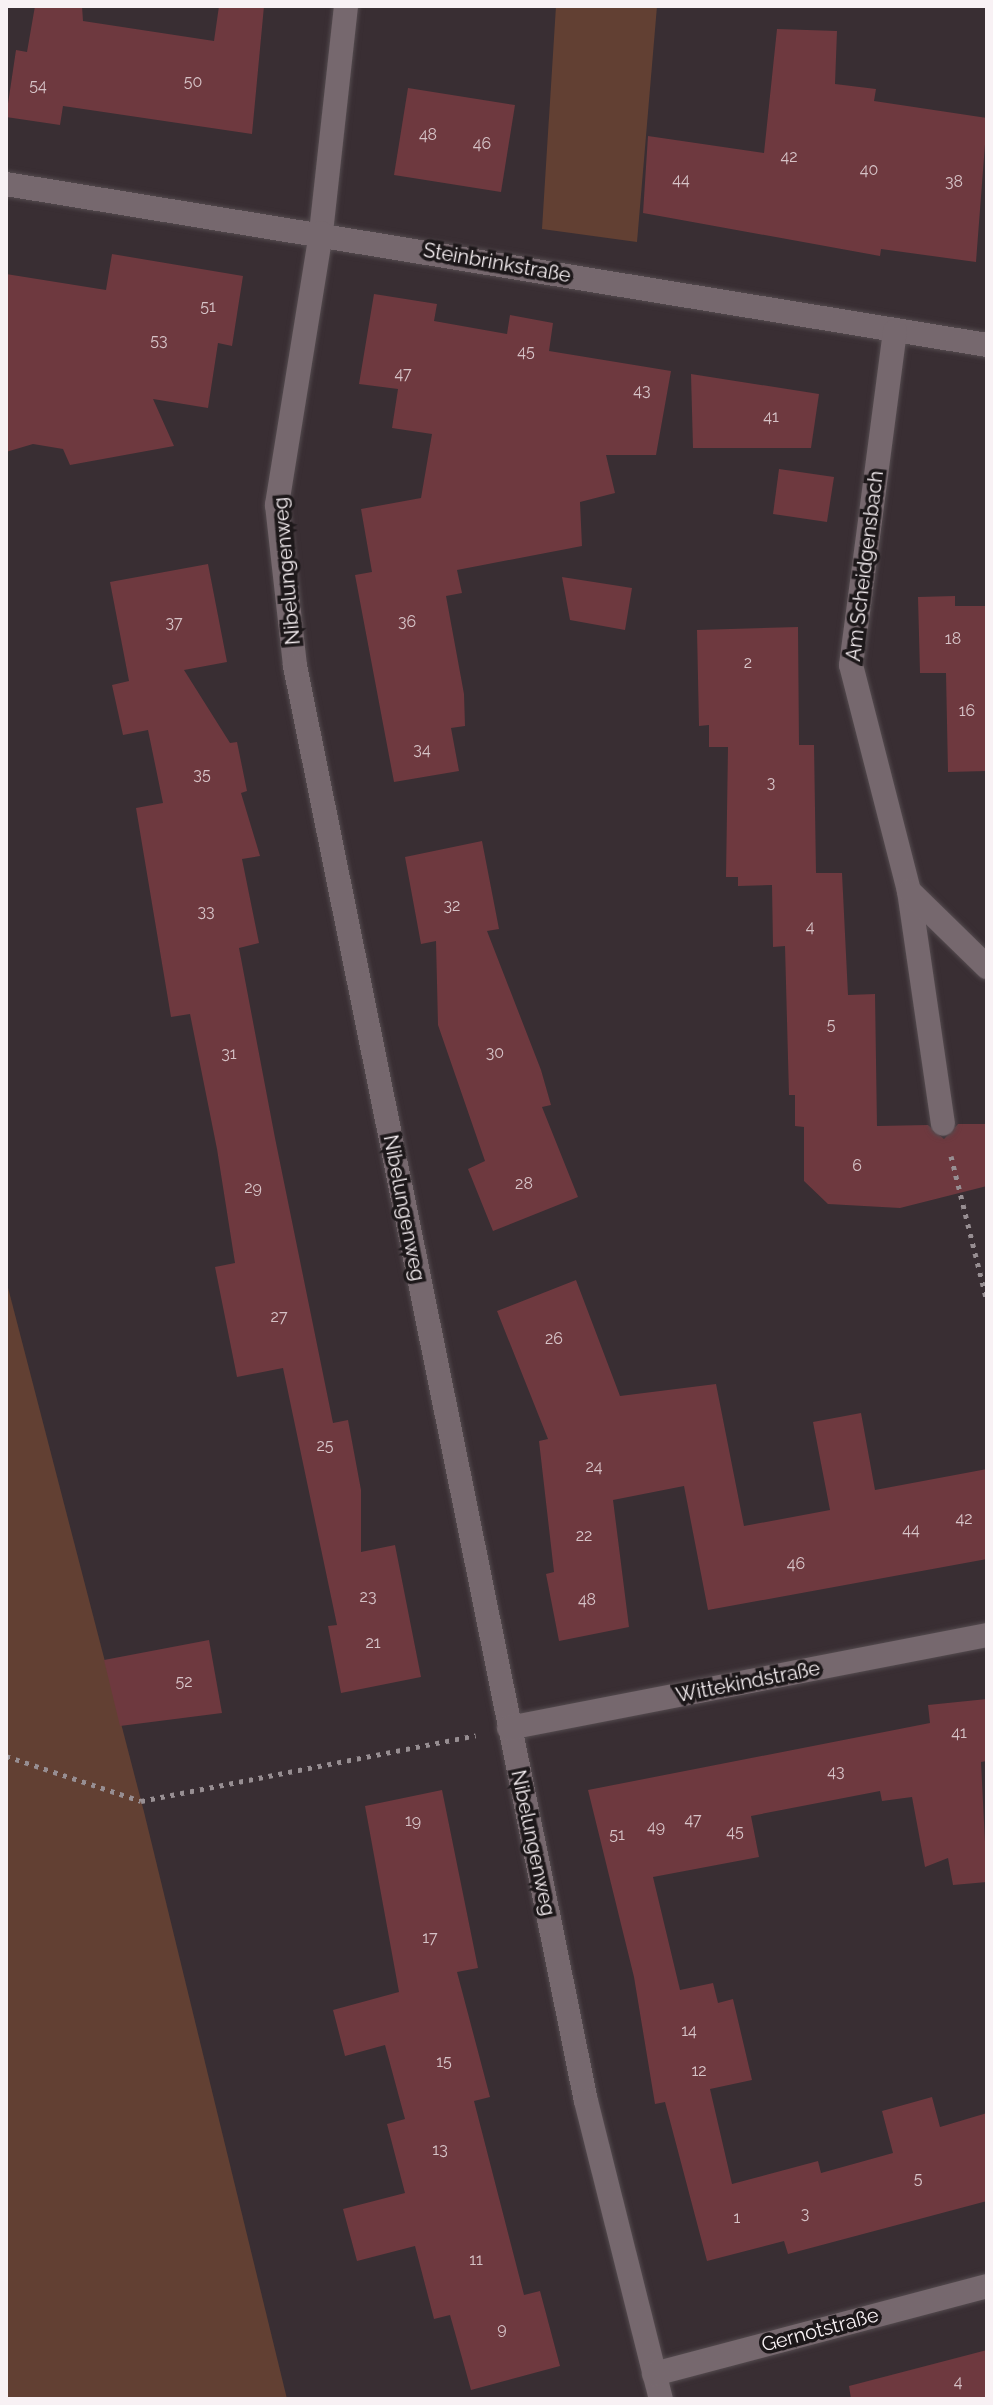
<!DOCTYPE html>
<html>
<head>
<meta charset="utf-8">
<style>
  body { margin:0 }
  #map { position:relative; width:993px; height:2405px; overflow:hidden; background:#392e33; font-family:Raleway,sans-serif }
  div>[style] { position:absolute }
  .green>* { inset:0; background:#624033 }
  .building>* { inset:0; background:#6e393f }
  .path>* { height:5px; margin-top:-2.5px; transform-origin:0; background:repeating-linear-gradient(90deg,#978e92 0 4px,transparent 0 10px) }
  .roads { filter:drop-shadow(0 0 2px #544b4f) drop-shadow(0 0 2px #544b4f) }
  .lane>* { height:24px; margin:-12px; padding:0 12px; transform-origin:12px; border-radius:12px; background:#76686e }
  .street>* { height:24px; margin:-12px; padding:0 12px; transform-origin:12px; border-radius:12px; background:#76686e }
  span { translate:-50% -50%; white-space:nowrap; text-align:center; line-height:1.15; -webkit-text-stroke:7px #1d181a; paint-order:stroke }
  .number-label { font-size:16px; color:#d6c3c7 }
  .number-label span { -webkit-text-stroke-width:0 }
  .street-label { font-size:20px; color:#f8f1f4 }
  .frame { position:absolute; inset:0; border:8px solid #f8f1f4; pointer-events:none }
</style>
</head>
<body>
<div id="map">
  <div class="green">
    <i style="clip-path:polygon(556px 6px,657px 6px,637px 242px,542px 229px)"></i>
    <i style="clip-path:polygon(6px 1280px,144px 1812px,287px 2399px,6px 2399px)"></i>
  </div>
  <div class="building">
    <i style="clip-path:polygon(35px 6px,82px 6px,83px 21px,214px 41px,219px 6px,264px 6px,252px 134px,63px 106px,60px 125px,6px 117px,16px 50px,27px 52px)"></i>
    <i style="clip-path:polygon(777px 29px,837px 31px,835px 84px,876px 89px,874px 101px,987px 118px,976px 262px,881px 249px,880px 256px,643px 213px,648px 136px,764px 153px)"></i>
    <i style="clip-path:polygon(408px 88px,515px 105px,501px 192px,394px 175px)"></i>
    <i style="clip-path:polygon(112px 254px,243px 276px,232px 346px,218px 343px,208px 408px,153px 399px,174px 446px,70px 465px,63px 449px,33px 444px,6px 452px,6px 274px,106px 290px)"></i>
    <i style="clip-path:polygon(374px 294px,437px 304px,434px 321px,507px 334px,510px 315px,553px 323px,549px 351px,671px 371px,656px 455px,606px 455px,615px 493px,580px 502px,582px 546px,457px 570px,462px 593px,446px 596px,464px 694px,465px 726px,451px 728px,459px 771px,394px 782px,355px 575px,372px 572px,361px 509px,421px 498px,432px 434px,392px 428px,398px 389px,359px 384px)"></i>
    <i style="clip-path:polygon(691px 374px,819px 394px,811px 448px,693px 448px)"></i>
    <i style="clip-path:polygon(779px 469px,834px 477px,827px 522px,773px 514px)"></i>
    <i style="clip-path:polygon(208px 564px,227px 662px,184px 670px,230px 743px,237px 742px,247px 791px,241px 793px,260px 856px,242px 859px,259px 943px,239px 948px,275px 1138px,333px 1423px,348px 1420px,361px 1490px,361px 1552px,395px 1545px,421px 1677px,341px 1693px,328px 1626px,337px 1625px,283px 1368px,237px 1377px,215px 1267px,235px 1263px,217px 1149px,190px 1014px,171px 1017px,136px 808px,163px 803px,148px 730px,123px 735px,112px 685px,129px 681px,110px 582px)"></i>
    <i style="clip-path:polygon(562px 577px,632px 588px,625px 630px,570px 620px)"></i>
    <i style="clip-path:polygon(955px 596px,955px 606px,987px 606px,987px 771px,948px 772px,946px 673px,920px 673px,918px 597px)"></i>
    <i style="clip-path:polygon(798px 627px,799px 745px,814px 745px,816px 873px,842px 873px,848px 995px,875px 994px,877px 1126px,928px 1125px,944px 1139px,958px 1124px,987px 1124px,987px 1186px,900px 1208px,828px 1204px,804px 1181px,804px 1127px,795px 1126px,795px 1095px,789px 1095px,785px 946px,773px 947px,772px 885px,738px 886px,738px 877px,726px 877px,728px 747px,709px 747px,709px 725px,699px 726px,697px 630px)"></i>
    <i style="clip-path:polygon(482px 841px,499px 929px,487px 931px,541px 1070px,551px 1105px,542px 1107px,578px 1197px,493px 1231px,468px 1169px,485px 1161px,438px 1025px,436px 941px,421px 944px,405px 857px)"></i>
    <i style="clip-path:polygon(576px 1280px,620px 1396px,716px 1384px,744px 1526px,830px 1510px,813px 1422px,861px 1413px,875px 1490px,987px 1469px,987px 1559px,708px 1610px,684px 1486px,613px 1500px,629px 1627px,559px 1641px,546px 1574px,554px 1572px,539px 1441px,548px 1439px,497px 1311px)"></i>
    <i style="clip-path:polygon(209px 1640px,222px 1713px,120px 1726px,104px 1660px)"></i>
    <i style="clip-path:polygon(987px 1699px,987px 1761px,981px 1762px,987px 1882px,953px 1885px,948px 1858px,925px 1867px,912px 1797px,882px 1801px,880px 1791px,751px 1816px,759px 1857px,653px 1877px,680px 1990px,713px 1983px,718px 2003px,733px 1999px,752px 2080px,710px 2089px,732px 2184px,818px 2161px,821px 2173px,893px 2153px,882px 2111px,932px 2097px,940px 2127px,987px 2113px,987px 2201px,788px 2254px,784px 2241px,707px 2261px,665px 2102px,655px 2104px,634px 1977px,588px 1790px,930px 1723px,928px 1705px)"></i>
    <i style="clip-path:polygon(442px 1790px,478px 1968px,457px 1972px,490px 2097px,474px 2101px,524px 2295px,540px 2291px,560px 2366px,471px 2390px,450px 2315px,434px 2319px,415px 2246px,357px 2261px,343px 2209px,405px 2193px,387px 2124px,405px 2119px,385px 2045px,345px 2056px,333px 2010px,399px 1992px,365px 1806px)"></i>
    <i style="clip-path:polygon(987px 2350px,987px 2399px,851px 2399px,849px 2386px)"></i>
  </div>
  <div class="path">
    <i style="left:951px;top:1156px;width:149px;rotate:76.1deg"></i>
    <i style="left:6px;top:1756px;width:142px;rotate:18.4deg"></i>
    <i style="left:141px;top:1801px;width:341px;rotate:-11.1deg"></i>
  </div>
  <div class="roads">
    <div class="lane">
      <i style="left:909px;top:891px;width:235px;rotate:81.7deg"></i>
    </div>
    <div class="street">
      <i style="left:346px;top:6px;width:228px;rotate:96.3deg"></i>
      <i style="left:321px;top:233px;width:276px;rotate:99.2deg"></i>
      <i style="left:277px;top:505px;width:162px;rotate:83.6deg"></i>
      <i style="left:295px;top:666px;width:1464px;rotate:78.54deg"></i>
      <i style="left:586px;top:2101px;width:307px;rotate:75.9deg"></i>
      <i style="left:6px;top:184px;width:994px;rotate:9.32deg"></i>
      <i style="left:895px;top:331px;width:337px;rotate:97.5deg"></i>
      <i style="left:851px;top:665px;width:233px;rotate:75.6deg"></i>
      <i style="left:909px;top:891px;width:109px;rotate:44.3deg"></i>
      <i style="left:509px;top:1728px;width:487px;rotate:-11deg"></i>
      <i style="left:654px;top:2374px;width:344px;rotate:-14.8deg"></i>
    </div>
  </div>
  <div class="number-label">
    <span style="left:193px;top:82px">50</span>
    <span style="left:38px;top:86px">54</span>
    <span style="left:428px;top:135px">48</span>
    <span style="left:482px;top:144px">46</span>
    <span style="left:789px;top:157px">42</span>
    <span style="left:869px;top:170px">40</span>
    <span style="left:681px;top:180px">44</span>
    <span style="left:954px;top:182px">38</span>
    <span style="left:208px;top:307px">51</span>
    <span style="left:159px;top:341px">53</span>
    <span style="left:526px;top:352px">45</span>
    <span style="left:403px;top:374px">47</span>
    <span style="left:642px;top:391px">43</span>
    <span style="left:771px;top:417px">41</span>
    <span style="left:407px;top:622px">36</span>
    <span style="left:174px;top:623px">37</span>
    <span style="left:953px;top:639px">18</span>
    <span style="left:748px;top:663px">2</span>
    <span style="left:967px;top:711px">16</span>
    <span style="left:422px;top:750px">34</span>
    <span style="left:202px;top:775px">35</span>
    <span style="left:771px;top:783px">3</span>
    <span style="left:452px;top:906px">32</span>
    <span style="left:206px;top:912px">33</span>
    <span style="left:810px;top:927px">4</span>
    <span style="left:831px;top:1025px">5</span>
    <span style="left:495px;top:1053px">30</span>
    <span style="left:229px;top:1054px">31</span>
    <span style="left:857px;top:1166px">6</span>
    <span style="left:524px;top:1184px">28</span>
    <span style="left:253px;top:1188px">29</span>
    <span style="left:279px;top:1317px">27</span>
    <span style="left:554px;top:1339px">26</span>
    <span style="left:325px;top:1446px">25</span>
    <span style="left:594px;top:1467px">24</span>
    <span style="left:964px;top:1519px">42</span>
    <span style="left:911px;top:1530px">44</span>
    <span style="left:584px;top:1536px">22</span>
    <span style="left:796px;top:1564px">46</span>
    <span style="left:368px;top:1597px">23</span>
    <span style="left:587px;top:1600px">48</span>
    <span style="left:373px;top:1643px">21</span>
    <span style="left:184px;top:1682px">52</span>
    <span style="left:959px;top:1733px">41</span>
    <span style="left:836px;top:1772px">43</span>
    <span style="left:693px;top:1820px">47</span>
    <span style="left:413px;top:1821px">19</span>
    <span style="left:656px;top:1827px">49</span>
    <span style="left:735px;top:1832px">45</span>
    <span style="left:617px;top:1835px">51</span>
    <span style="left:430px;top:1938px">17</span>
    <span style="left:689px;top:2031px">14</span>
    <span style="left:444px;top:2062px">15</span>
    <span style="left:699px;top:2071px">12</span>
    <span style="left:440px;top:2150px">13</span>
    <span style="left:918px;top:2179px">5</span>
    <span style="left:805px;top:2214px">3</span>
    <span style="left:737px;top:2218px">1</span>
    <span style="left:476px;top:2260px">11</span>
    <span style="left:502px;top:2329px">9</span>
    <span style="left:958px;top:2382px">4</span>
  </div>
  <div class="street-label">
    <span style="left:497px;top:263px;rotate:10deg">Steinbrinkstraße</span>
    <span style="left:865px;top:566px;rotate:-83deg">Am Scheidgensbach</span>
    <span style="left:287px;top:571px;rotate:-95deg">Nibelungenweg</span>
    <span style="left:404px;top:1208px;rotate:79deg">Nibelungenweg</span>
    <span style="left:748px;top:1682px;rotate:-11deg">Wittekindstraße</span>
    <span style="left:533px;top:1843px;rotate:78deg">Nibelungenweg</span>
    <span style="left:820px;top:2330px;rotate:-15deg">Gernotstraße</span>
  </div>
  <div class="frame"></div>
</div>
</body>
</html>
